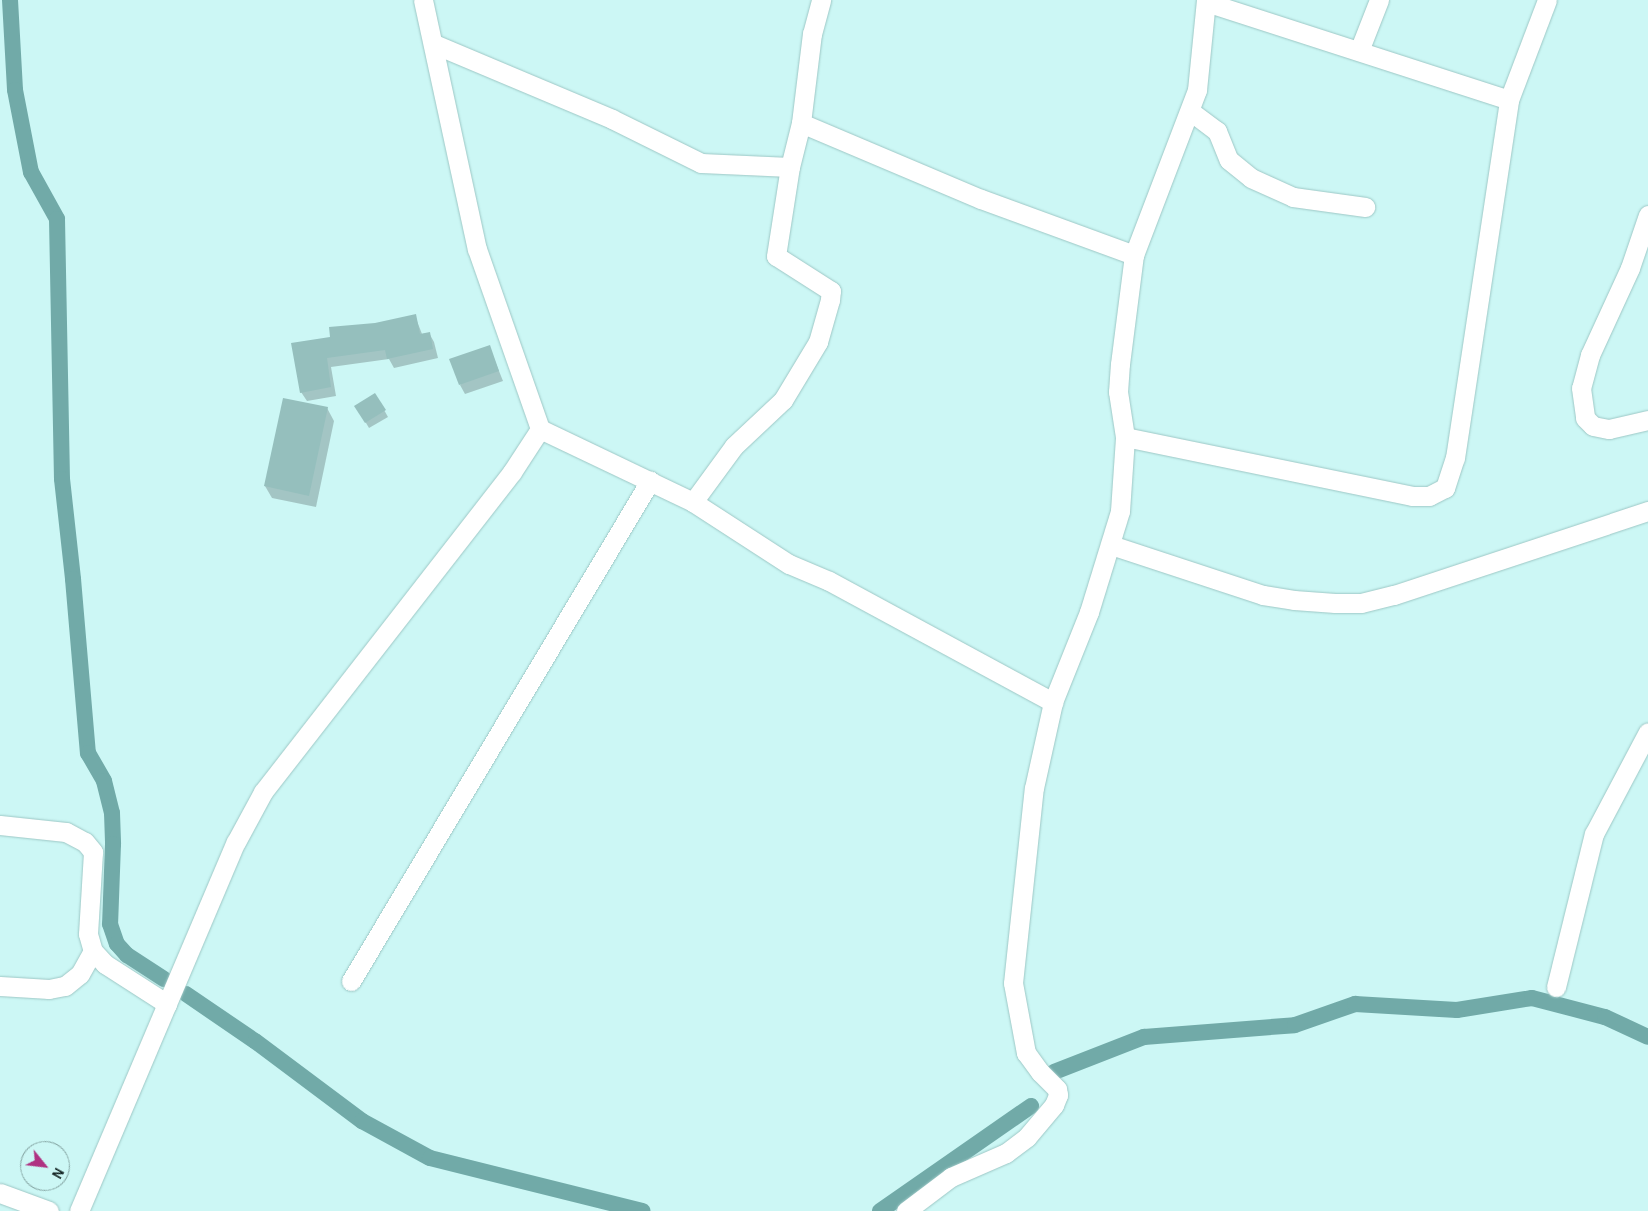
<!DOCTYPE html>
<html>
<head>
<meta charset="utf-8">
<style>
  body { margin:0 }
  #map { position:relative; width:1648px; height:1211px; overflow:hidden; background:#ccf7f5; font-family:"Alegreya Sans",sans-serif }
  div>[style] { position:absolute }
  .shadow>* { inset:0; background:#0003 }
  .canal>* { height:16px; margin:-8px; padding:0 8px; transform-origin:8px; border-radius:8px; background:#71aaa8 }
  .building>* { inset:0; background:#95bfbd }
  .roads { filter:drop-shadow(0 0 1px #9dc7c5) drop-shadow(0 0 1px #9dc7c5) }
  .minor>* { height:19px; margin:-9.5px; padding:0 9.5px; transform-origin:9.5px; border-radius:9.5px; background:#fff }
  span { translate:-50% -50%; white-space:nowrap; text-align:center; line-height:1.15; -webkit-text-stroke:4.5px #ccf7f5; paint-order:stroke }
  .north { position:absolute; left:20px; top:1141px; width:50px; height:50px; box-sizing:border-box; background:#ccf7f5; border:1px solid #82a2a0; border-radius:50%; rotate:119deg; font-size:14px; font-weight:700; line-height:20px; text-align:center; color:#122221 }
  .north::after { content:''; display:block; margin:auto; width:18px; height:22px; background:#af3282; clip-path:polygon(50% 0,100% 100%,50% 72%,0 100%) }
</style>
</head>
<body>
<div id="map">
  <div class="shadow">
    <i style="clip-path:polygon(415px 316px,422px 334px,429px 333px,434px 342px,438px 358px,394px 368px,389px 359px,331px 367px,336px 396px,307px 401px,301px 392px,331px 338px,375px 324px)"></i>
    <i style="clip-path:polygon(489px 346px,503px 381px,465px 394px,460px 385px)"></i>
    <i style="clip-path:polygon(375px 394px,388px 417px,369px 428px,356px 406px)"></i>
    <i style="clip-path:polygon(327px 408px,334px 421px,316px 507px,272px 498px,265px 486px)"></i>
  </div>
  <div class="canal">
    <i style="left:10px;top:0;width:90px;rotate:86.8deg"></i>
    <i style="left:15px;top:90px;width:84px;rotate:79deg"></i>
    <i style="left:31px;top:172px;width:54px;rotate:61deg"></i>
    <i style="left:57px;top:219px;width:260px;rotate:88.9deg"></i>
    <i style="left:62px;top:479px;width:101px;rotate:83.7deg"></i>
    <i style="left:73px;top:579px;width:175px;rotate:85.1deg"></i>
    <i style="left:88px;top:753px;width:32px;rotate:60deg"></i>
    <i style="left:104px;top:781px;width:33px;rotate:76deg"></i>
    <i style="left:112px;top:813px;width:31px;rotate:88deg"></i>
    <i style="left:113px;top:844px;width:80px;rotate:92.1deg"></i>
    <i style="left:110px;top:924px;width:21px;rotate:71deg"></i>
    <i style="left:117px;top:944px;width:15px;rotate:48deg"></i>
    <i style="left:127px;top:955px;width:44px;rotate:33deg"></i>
    <i style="left:186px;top:994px;width:83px;rotate:34.3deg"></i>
    <i style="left:255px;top:1041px;width:134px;rotate:36.8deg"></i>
    <i style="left:362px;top:1121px;width:77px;rotate:28.6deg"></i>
    <i style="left:430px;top:1158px;width:219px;rotate:14deg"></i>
    <i style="left:1054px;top:1072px;width:97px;rotate:-21.3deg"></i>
    <i style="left:1144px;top:1037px;width:151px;rotate:-4.5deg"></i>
    <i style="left:1295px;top:1025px;width:64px;rotate:-19.3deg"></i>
    <i style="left:1355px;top:1004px;width:102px;rotate:3.4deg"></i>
    <i style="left:1457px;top:1010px;width:76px;rotate:-9.1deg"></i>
    <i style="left:1532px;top:998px;width:75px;rotate:14.6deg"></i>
    <i style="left:1605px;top:1017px;width:47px;rotate:24.9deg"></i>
    <i style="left:880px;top:1211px;width:184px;rotate:-34.8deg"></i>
  </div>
  <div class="building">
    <i style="clip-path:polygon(416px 314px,420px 334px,430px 332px,433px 349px,387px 359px,385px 350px,327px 358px,331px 387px,300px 393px,291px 343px,330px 337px,329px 327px,375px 323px)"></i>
    <i style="clip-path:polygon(490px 345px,499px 371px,459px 385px,449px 359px)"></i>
    <i style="clip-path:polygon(375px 393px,386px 410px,365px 423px,354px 406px)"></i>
    <i style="clip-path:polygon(283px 398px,328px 407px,309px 496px,264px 486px)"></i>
  </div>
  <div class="roads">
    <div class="minor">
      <i style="left:423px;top:0;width:255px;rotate:77.8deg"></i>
      <i style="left:477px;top:249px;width:191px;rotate:70.7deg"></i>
      <i style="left:540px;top:429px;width:170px;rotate:25.5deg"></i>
      <i style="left:693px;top:502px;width:114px;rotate:32.9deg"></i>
      <i style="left:789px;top:564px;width:43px;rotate:23deg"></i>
      <i style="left:829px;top:581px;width:255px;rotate:28.4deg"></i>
      <i style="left:1206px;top:2px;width:318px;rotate:17.9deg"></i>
      <i style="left:434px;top:44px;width:193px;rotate:22.8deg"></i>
      <i style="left:612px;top:119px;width:99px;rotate:26.3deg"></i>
      <i style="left:701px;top:163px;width:89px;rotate:2.6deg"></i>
      <i style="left:1359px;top:51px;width:55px;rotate:-68.6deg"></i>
      <i style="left:1190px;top:111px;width:34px;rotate:37deg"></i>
      <i style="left:1217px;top:131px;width:31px;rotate:68deg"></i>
      <i style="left:1229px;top:160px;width:28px;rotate:39deg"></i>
      <i style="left:1251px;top:178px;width:46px;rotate:24.3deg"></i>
      <i style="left:1293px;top:197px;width:73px;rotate:7.9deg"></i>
      <i style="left:801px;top:123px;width:195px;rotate:22.9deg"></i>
      <i style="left:981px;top:199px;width:163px;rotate:20.1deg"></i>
      <i style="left:1648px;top:215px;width:56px;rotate:108.8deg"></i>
      <i style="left:1630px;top:268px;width:96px;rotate:114.7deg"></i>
      <i style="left:1590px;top:355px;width:34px;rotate:105deg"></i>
      <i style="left:1581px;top:388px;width:30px;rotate:82deg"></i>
      <i style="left:1585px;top:418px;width:11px;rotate:45deg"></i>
      <i style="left:1593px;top:426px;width:16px;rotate:11deg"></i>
      <i style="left:1609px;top:429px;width:40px;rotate:-13deg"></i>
      <i style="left:1125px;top:437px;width:293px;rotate:11.6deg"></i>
      <i style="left:1412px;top:496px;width:17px"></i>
      <i style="left:1429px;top:496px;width:18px;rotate:-27deg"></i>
      <i style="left:1445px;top:488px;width:32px;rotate:-72deg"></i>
      <i style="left:1455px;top:458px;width:362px;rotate:-81.4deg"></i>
      <i style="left:1509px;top:100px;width:107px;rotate:-69.2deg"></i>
      <i style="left:693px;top:502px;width:69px;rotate:-53.8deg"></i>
      <i style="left:734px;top:446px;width:67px;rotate:-43.2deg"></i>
      <i style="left:783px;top:400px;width:68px;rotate:-58.9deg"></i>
      <i style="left:818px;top:342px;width:44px;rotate:-74.1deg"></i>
      <i style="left:830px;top:300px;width:9px;rotate:-84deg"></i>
      <i style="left:831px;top:291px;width:65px;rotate:-147.5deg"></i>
      <i style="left:776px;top:256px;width:90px;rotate:-81.1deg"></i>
      <i style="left:790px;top:167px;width:45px;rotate:-76deg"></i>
      <i style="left:801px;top:123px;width:90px;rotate:-83deg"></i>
      <i style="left:812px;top:34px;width:35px;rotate:-75deg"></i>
      <i style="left:1111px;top:545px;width:160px;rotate:18.2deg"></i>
      <i style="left:1263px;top:595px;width:31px;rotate:9deg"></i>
      <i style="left:1294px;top:600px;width:41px;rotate:4.2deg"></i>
      <i style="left:1335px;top:603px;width:26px"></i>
      <i style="left:1361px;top:603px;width:34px;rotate:-14deg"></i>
      <i style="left:1394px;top:595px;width:268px;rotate:-18.3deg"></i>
      <i style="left:0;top:825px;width:66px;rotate:6.1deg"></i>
      <i style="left:66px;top:832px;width:21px;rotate:28deg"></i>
      <i style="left:85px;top:842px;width:13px;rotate:51deg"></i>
      <i style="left:93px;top:852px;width:82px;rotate:93.5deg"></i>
      <i style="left:88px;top:934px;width:18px;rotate:74deg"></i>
      <i style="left:93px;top:951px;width:18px;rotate:47deg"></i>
      <i style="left:105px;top:964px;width:74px;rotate:32.8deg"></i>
      <i style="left:351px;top:981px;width:583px;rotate:-59.12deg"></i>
      <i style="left:0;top:986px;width:49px;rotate:3.5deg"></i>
      <i style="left:49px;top:989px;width:16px;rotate:-11deg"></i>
      <i style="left:65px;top:986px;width:19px;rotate:-39deg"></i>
      <i style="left:80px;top:974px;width:26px;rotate:-61deg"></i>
      <i style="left:1556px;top:987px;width:158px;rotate:-76.1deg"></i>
      <i style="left:1594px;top:834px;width:115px;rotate:-62.1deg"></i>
      <i style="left:0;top:1193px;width:52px;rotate:20.2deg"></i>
      <i style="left:79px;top:1211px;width:401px;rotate:-67deg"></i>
      <i style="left:236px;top:842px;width:57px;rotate:-61.6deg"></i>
      <i style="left:263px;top:792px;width:405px;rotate:-52.1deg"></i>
      <i style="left:512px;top:472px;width:51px;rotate:-56.9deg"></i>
      <i style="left:906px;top:1211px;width:56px;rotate:-37.1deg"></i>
      <i style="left:951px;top:1177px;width:60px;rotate:-23.6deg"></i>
      <i style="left:1006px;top:1153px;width:26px;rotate:-37deg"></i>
      <i style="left:1027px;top:1137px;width:42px;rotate:-49.8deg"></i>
      <i style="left:1054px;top:1105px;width:11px;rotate:-68deg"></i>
      <i style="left:1058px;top:1095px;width:6px;rotate:-99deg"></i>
      <i style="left:1057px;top:1089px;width:24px;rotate:-135deg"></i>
      <i style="left:1040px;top:1072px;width:24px;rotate:-126deg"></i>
      <i style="left:1026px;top:1053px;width:71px;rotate:-100.5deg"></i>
      <i style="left:1013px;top:983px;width:196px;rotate:-83.9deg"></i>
      <i style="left:1034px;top:788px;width:88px;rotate:-77.5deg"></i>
      <i style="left:1053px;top:702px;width:97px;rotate:-68.2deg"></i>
      <i style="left:1089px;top:612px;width:106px;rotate:-72.9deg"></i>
      <i style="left:1120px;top:511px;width:74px;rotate:-86.1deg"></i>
      <i style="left:1125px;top:437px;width:46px;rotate:-98.8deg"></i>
      <i style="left:1118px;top:392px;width:28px;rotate:-86deg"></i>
      <i style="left:1120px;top:364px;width:110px;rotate:-82.7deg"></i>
      <i style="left:1134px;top:255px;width:177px;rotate:-69.1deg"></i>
      <i style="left:1197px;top:90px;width:90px;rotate:-84.3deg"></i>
    </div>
  </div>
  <div class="north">N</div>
</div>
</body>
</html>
